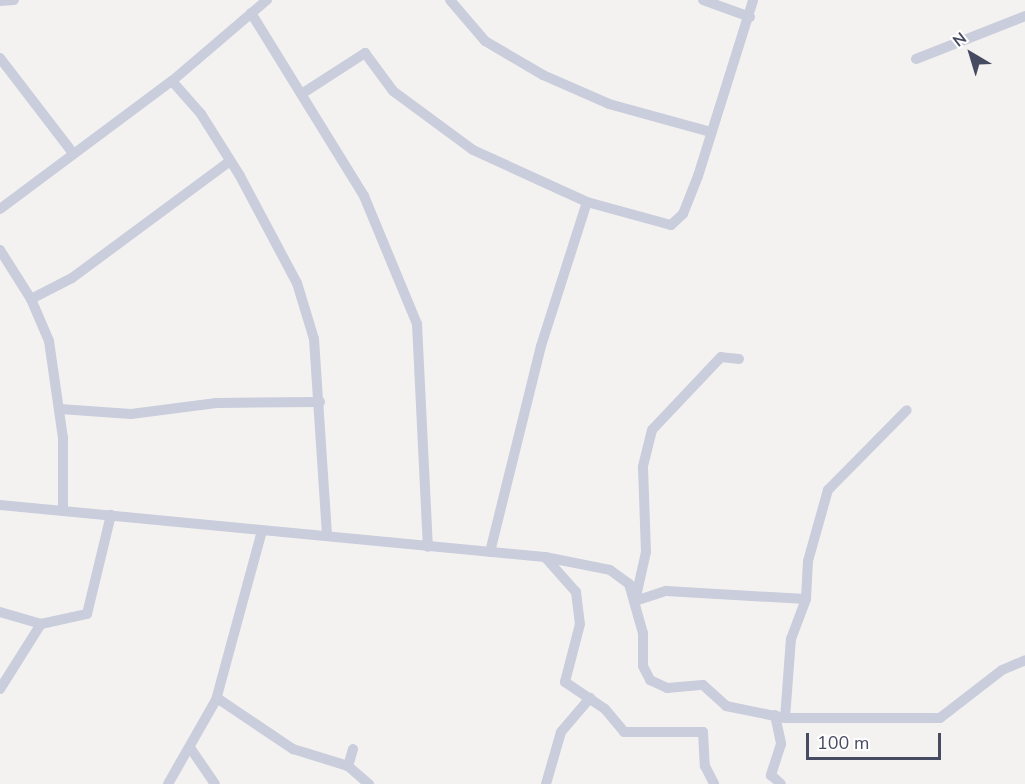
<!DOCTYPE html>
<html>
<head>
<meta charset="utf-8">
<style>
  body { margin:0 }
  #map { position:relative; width:1025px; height:784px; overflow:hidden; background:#f4f2f1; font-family:"Nunito Sans",sans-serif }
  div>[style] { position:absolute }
  .street>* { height:10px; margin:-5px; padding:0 5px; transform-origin:5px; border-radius:5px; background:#c9cddc }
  span { translate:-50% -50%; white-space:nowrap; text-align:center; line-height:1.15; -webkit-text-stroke:4.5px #fff; paint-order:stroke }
  .north { position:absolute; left:941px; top:24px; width:60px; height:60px; -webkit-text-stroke:4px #fff; paint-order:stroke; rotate:322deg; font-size:16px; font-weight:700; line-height:24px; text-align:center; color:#464b61 }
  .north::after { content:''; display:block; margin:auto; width:21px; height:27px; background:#464b61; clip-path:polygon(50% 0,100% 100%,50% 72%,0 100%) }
  .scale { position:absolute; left:806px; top:733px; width:135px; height:27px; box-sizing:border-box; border:3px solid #464b61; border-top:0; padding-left:8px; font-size:18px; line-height:21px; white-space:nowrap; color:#464b61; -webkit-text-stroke:4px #fff; paint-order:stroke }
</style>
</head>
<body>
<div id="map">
  <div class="street">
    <i style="left:450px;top:0;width:54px;rotate:49.5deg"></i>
    <i style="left:485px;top:41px;width:67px;rotate:30.4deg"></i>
    <i style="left:543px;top:75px;width:72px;rotate:23.7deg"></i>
    <i style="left:609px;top:104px;width:106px;rotate:15.4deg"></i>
    <i style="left:703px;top:0;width:50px;rotate:19.9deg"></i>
    <i style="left:0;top:1px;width:14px;rotate:-4deg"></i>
    <i style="left:251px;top:13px;width:215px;rotate:58.3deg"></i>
    <i style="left:364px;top:196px;width:139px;rotate:67.5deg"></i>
    <i style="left:417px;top:324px;width:223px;rotate:87.2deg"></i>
    <i style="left:0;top:58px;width:118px;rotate:52.5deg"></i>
    <i style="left:916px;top:59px;width:117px;rotate:-21.5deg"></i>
    <i style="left:172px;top:81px;width:44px;rotate:48.7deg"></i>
    <i style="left:201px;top:114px;width:73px;rotate:57.8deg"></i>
    <i style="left:240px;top:176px;width:121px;rotate:62deg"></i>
    <i style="left:297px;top:283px;width:59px;rotate:73.1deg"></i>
    <i style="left:314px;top:339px;width:197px;rotate:86.2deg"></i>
    <i style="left:303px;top:93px;width:74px;rotate:-32.8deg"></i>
    <i style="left:365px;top:53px;width:47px;rotate:53.6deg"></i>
    <i style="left:393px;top:91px;width:99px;rotate:36.4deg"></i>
    <i style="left:473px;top:150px;width:125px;rotate:24.5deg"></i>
    <i style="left:587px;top:202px;width:87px;rotate:15.3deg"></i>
    <i style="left:671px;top:225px;width:16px;rotate:-43deg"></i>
    <i style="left:683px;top:214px;width:41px;rotate:-68.5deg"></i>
    <i style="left:698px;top:176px;width:184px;rotate:-72.6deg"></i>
    <i style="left:0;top:209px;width:214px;rotate:-36.7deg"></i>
    <i style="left:172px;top:81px;width:125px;rotate:-40.5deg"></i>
    <i style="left:0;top:250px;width:58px;rotate:57.7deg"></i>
    <i style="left:31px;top:299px;width:46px;rotate:66.8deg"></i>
    <i style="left:49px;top:341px;width:98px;rotate:81.8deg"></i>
    <i style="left:63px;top:438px;width:72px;rotate:90deg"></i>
    <i style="left:31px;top:299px;width:46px;rotate:-27.1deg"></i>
    <i style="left:72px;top:278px;width:195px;rotate:-36.5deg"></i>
    <i style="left:739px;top:359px;width:18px;rotate:-174deg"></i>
    <i style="left:721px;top:357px;width:100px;rotate:133.4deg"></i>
    <i style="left:652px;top:430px;width:38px;rotate:104deg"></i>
    <i style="left:643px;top:467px;width:85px;rotate:88deg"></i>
    <i style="left:646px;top:552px;width:50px;rotate:102.7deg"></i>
    <i style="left:635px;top:601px;width:33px;rotate:-18deg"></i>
    <i style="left:666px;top:591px;width:140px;rotate:3.3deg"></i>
    <i style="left:60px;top:409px;width:71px;rotate:4deg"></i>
    <i style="left:131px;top:414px;width:86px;rotate:-7.4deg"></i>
    <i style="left:216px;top:403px;width:104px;rotate:-0.6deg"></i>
    <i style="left:0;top:505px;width:547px;rotate:5.45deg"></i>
    <i style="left:545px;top:557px;width:66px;rotate:11.3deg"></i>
    <i style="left:610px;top:570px;width:24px;rotate:36deg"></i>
    <i style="left:629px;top:584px;width:51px;rotate:74.1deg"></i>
    <i style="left:643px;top:633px;width:33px;rotate:90deg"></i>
    <i style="left:643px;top:666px;width:16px;rotate:63deg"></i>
    <i style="left:650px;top:680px;width:19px;rotate:25deg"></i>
    <i style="left:667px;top:688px;width:36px;rotate:-5deg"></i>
    <i style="left:703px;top:685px;width:31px;rotate:42deg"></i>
    <i style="left:726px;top:706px;width:60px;rotate:11.5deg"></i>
    <i style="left:785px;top:718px;width:155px"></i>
    <i style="left:940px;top:718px;width:78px;rotate:-37.7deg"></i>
    <i style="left:1002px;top:670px;width:25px;rotate:-23deg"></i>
    <i style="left:490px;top:552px;width:212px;rotate:-76.1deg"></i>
    <i style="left:541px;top:346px;width:151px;rotate:-72.3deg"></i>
    <i style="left:545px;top:557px;width:47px;rotate:48.5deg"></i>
    <i style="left:576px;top:592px;width:32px;rotate:83deg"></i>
    <i style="left:580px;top:624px;width:60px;rotate:104.5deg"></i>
    <i style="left:565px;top:682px;width:48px;rotate:34deg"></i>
    <i style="left:605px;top:709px;width:30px;rotate:50deg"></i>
    <i style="left:624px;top:732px;width:79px"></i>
    <i style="left:703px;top:732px;width:34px;rotate:87deg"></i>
    <i style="left:705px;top:766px;width:20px;rotate:63deg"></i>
    <i style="left:0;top:612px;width:43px;rotate:16.3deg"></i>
    <i style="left:0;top:689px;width:77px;rotate:-57.8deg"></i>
    <i style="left:41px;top:624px;width:47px;rotate:-12.3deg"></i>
    <i style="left:87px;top:614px;width:102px;rotate:-76.4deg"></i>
    <i style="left:217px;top:698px;width:92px;rotate:33.9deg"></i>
    <i style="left:293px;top:749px;width:58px;rotate:17.2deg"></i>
    <i style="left:775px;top:715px;width:30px;rotate:78deg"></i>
    <i style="left:781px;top:744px;width:33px;rotate:108deg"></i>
    <i style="left:771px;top:775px;width:13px;rotate:42deg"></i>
    <i style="left:785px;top:718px;width:79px;rotate:-85.7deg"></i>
    <i style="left:791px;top:639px;width:43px;rotate:-69.4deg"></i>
    <i style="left:806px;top:599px;width:38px;rotate:-87deg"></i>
    <i style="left:808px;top:561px;width:74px;rotate:-74.3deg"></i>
    <i style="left:828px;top:490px;width:112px;rotate:-45.4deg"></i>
    <i style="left:191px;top:749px;width:42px;rotate:55.6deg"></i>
    <i style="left:353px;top:749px;width:18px;rotate:106deg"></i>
    <i style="left:348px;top:766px;width:28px;rotate:41deg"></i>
    <i style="left:168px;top:784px;width:97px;rotate:-60.3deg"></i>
    <i style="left:216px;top:700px;width:175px;rotate:-74.8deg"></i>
    <i style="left:546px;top:784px;width:54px;rotate:-73.9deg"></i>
    <i style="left:561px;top:732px;width:45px;rotate:-49.5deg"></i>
  </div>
  <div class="north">N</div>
  <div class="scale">100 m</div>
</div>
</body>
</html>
